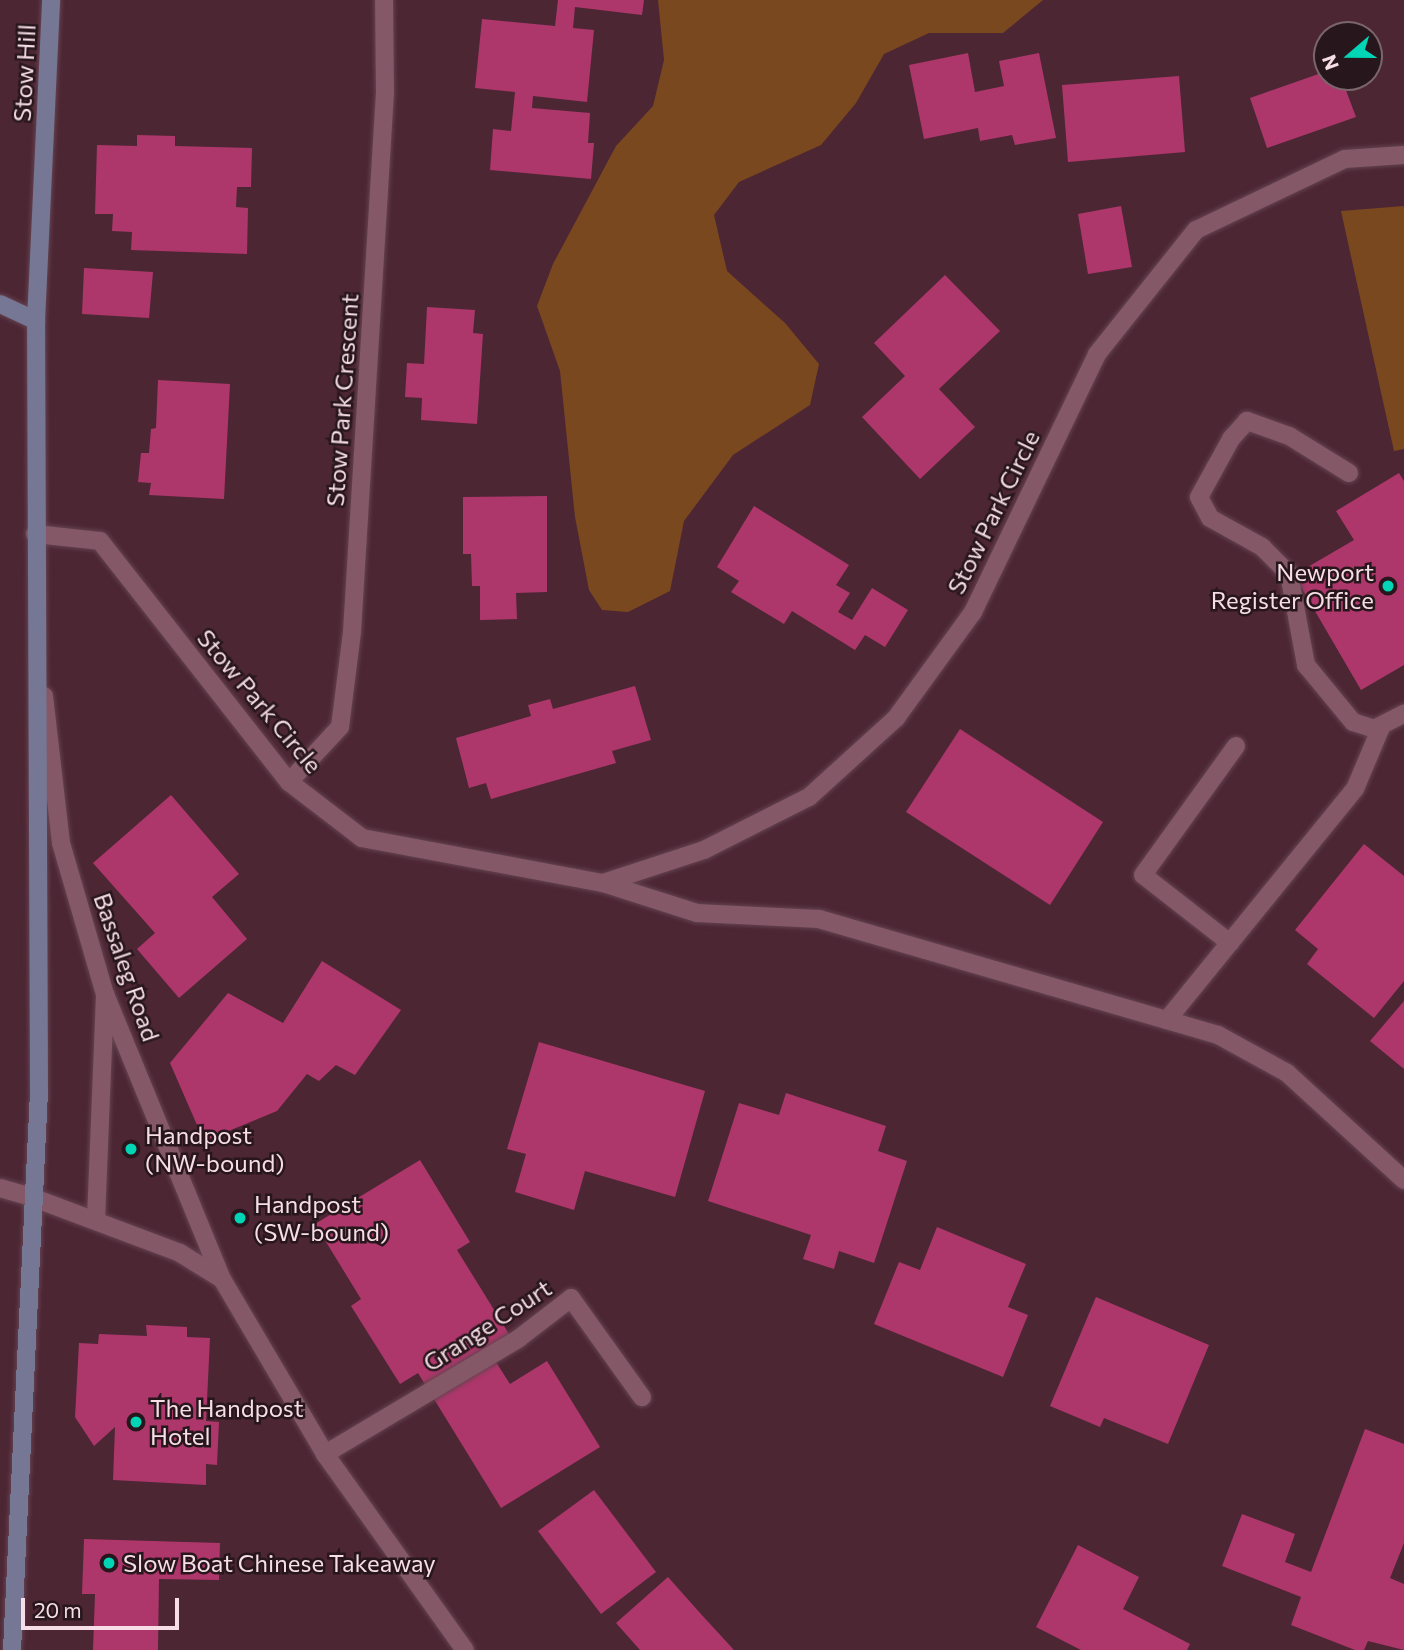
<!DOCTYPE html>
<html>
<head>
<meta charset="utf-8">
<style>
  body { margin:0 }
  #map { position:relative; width:1404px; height:1650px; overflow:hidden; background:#4d2634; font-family:Commissioner,sans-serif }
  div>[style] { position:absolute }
  .green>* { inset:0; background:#79481f }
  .building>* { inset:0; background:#ad376a }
  .roads { filter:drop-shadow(0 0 2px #644350) drop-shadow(0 0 2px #644350) }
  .service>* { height:18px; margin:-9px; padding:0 9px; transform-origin:9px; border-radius:9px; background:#845867 }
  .minor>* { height:18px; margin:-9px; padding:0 9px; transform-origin:9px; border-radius:9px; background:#845867 }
  .tertiary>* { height:18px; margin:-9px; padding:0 9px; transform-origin:9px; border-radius:9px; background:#845867 }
  .secondary>* { height:18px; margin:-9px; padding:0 9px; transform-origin:9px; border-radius:9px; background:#767794 }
  .dots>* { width:19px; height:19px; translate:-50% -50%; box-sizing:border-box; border:4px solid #27161c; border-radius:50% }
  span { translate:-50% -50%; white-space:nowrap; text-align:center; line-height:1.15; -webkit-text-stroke:5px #27161c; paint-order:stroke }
  .street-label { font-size:24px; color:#f7dde5 }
  .poi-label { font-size:24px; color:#f7dde5 }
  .right { translate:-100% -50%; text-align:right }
  .left { translate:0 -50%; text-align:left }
  .north { position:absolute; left:1313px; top:21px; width:70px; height:70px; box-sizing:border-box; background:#27161c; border:2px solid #7a666c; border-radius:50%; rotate:250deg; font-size:19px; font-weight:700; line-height:28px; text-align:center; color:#f7dde5 }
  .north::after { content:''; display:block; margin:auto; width:24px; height:32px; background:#01d5b6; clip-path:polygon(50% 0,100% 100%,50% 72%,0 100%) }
  .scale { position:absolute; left:21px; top:1598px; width:158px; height:32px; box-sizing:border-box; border:4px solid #f7dde5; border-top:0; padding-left:9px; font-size:21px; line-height:24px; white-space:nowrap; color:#f7dde5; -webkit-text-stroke:5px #27161c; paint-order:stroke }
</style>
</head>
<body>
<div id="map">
  <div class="green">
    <i style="clip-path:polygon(658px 0,1043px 0,1003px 33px,929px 33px,884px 54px,856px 103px,821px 145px,739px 182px,714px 215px,727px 271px,785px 323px,819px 364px,810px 405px,733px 455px,684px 521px,670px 591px,628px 612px,602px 610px,589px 590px,575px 517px,560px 371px,537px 306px,553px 264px,616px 146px,653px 106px,664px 60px)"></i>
    <i style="clip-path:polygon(1404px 206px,1404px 449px,1394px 451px,1341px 211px)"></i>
  </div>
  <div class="building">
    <i style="clip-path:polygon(558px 0,644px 0,642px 15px,575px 7px,573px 28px,594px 30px,587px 102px,533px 96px,532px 108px,590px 113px,588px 143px,594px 143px,591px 179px,490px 170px,493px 129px,511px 131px,515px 92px,475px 88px,482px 19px,555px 26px)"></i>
    <i style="clip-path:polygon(968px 53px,975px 92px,1004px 86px,999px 61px,1039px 53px,1056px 138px,1015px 145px,1012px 135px,980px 141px,978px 128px,924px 139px,909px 65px)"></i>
    <i style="clip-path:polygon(1327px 71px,1327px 77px,1341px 77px,1356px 117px,1267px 148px,1250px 98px)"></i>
    <i style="clip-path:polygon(1179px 76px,1185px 152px,1068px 162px,1062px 85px)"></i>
    <i style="clip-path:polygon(137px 135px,175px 136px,175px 146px,252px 148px,251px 187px,237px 187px,236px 207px,248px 208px,247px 254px,131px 250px,132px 232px,112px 231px,113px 214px,95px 214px,97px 145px,137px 146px)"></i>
    <i style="clip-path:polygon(1121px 206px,1132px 267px,1088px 274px,1078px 214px)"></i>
    <i style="clip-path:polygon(84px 268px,153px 272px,149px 318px,82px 314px)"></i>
    <i style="clip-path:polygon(945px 275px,1000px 331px,939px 389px,975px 427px,920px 479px,862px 417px,905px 376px,874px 343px)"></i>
    <i style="clip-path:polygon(427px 307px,475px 310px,473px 333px,483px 334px,477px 424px,421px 420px,422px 398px,405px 397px,407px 363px,424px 364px)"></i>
    <i style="clip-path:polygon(158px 380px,230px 384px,224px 499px,149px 495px,151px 483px,138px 482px,141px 453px,149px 453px,151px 429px,156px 428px)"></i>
    <i style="clip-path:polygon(1399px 473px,1404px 481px,1404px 665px,1361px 690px,1294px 575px,1354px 540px,1336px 511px)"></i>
    <i style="clip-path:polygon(547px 496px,547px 592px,516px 593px,517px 619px,480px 620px,480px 586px,472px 586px,471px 554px,463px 554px,463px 497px)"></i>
    <i style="clip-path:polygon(754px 506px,849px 565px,836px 585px,850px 593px,838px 612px,852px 620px,872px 588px,908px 610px,885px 647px,865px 635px,855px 650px,792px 611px,784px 624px,731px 592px,739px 581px,717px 567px)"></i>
    <i style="clip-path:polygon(635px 686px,651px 740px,612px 751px,616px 763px,491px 799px,486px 783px,469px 788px,456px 738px,531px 716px,528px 705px,550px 699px,553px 709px)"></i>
    <i style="clip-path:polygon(960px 729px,1103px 822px,1050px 905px,906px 812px)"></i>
    <i style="clip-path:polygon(171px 795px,239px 874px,212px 897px,247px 939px,179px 998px,137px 949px,155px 933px,93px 863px)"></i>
    <i style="clip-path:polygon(1364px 844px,1404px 876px,1404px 981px,1374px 1018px,1307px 964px,1318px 949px,1295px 930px)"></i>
    <i style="clip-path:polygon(322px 961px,401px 1010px,355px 1075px,336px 1065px,319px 1081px,307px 1074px,277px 1111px,204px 1141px,170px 1063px,228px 993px,283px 1023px)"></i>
    <i style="clip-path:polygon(1404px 1001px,1404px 1069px,1370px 1041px)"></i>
    <i style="clip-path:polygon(539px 1042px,705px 1091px,675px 1197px,585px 1171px,574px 1210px,515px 1192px,526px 1154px,507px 1149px)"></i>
    <i style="clip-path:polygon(786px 1093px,886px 1126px,878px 1151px,907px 1161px,874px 1263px,839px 1251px,834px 1269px,803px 1259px,811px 1235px,708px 1201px,739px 1103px,779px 1115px)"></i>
    <i style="clip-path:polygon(420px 1160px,470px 1242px,457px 1250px,509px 1334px,487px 1348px,510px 1384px,547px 1361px,600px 1447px,501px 1508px,418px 1373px,400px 1384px,351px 1306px,361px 1299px,315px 1224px)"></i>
    <i style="clip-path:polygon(937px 1227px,1026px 1264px,1008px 1307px,1028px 1315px,1003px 1377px,874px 1324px,899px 1262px,920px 1270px)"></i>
    <i style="clip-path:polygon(1096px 1297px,1209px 1345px,1168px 1444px,1104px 1418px,1100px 1427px,1050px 1406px)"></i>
    <i style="clip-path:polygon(146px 1325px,187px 1327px,187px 1337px,210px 1338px,206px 1421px,219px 1422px,217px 1465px,206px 1464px,206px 1485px,113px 1480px,115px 1427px,94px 1446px,75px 1417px,79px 1343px,98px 1344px,99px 1334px,147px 1336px)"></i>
    <i style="clip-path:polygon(1365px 1429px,1404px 1444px,1404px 1543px,1390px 1578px,1404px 1584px,1404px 1650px,1368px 1641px,1364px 1650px,1355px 1650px,1291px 1625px,1301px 1597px,1222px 1566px,1242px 1514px,1295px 1534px,1285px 1562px,1311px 1572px)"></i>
    <i style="clip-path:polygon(594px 1490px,656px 1572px,601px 1614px,538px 1531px)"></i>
    <i style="clip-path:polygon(84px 1539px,220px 1543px,219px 1580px,159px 1579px,158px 1650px,93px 1650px,95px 1594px,82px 1594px)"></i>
    <i style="clip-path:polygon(1078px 1545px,1139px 1577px,1123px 1609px,1190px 1644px,1187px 1650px,1081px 1650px,1036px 1627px)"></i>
    <i style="clip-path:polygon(668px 1577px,700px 1613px,734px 1650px,640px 1650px,616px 1623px)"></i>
  </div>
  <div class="roads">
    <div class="service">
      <i style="left:1349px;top:473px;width:70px;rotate:-148.3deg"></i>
      <i style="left:1289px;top:436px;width:45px;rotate:-160.3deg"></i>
      <i style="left:1247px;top:421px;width:24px;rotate:132deg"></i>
      <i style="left:1231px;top:439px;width:66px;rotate:118.9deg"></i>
      <i style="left:1199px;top:497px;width:24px;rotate:62deg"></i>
      <i style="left:1210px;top:518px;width:60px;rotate:29.1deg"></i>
      <i style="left:1262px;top:547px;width:38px;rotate:45deg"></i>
      <i style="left:1289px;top:574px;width:93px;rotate:79.4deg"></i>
      <i style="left:1306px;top:665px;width:74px;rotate:50.5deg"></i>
      <i style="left:1353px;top:722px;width:22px;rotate:18deg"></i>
      <i style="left:1374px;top:729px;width:34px;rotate:-27deg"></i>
      <i style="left:1230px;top:943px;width:110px;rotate:-142deg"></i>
      <i style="left:1143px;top:875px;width:159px;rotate:-54.2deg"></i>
      <i style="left:1167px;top:1020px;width:298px;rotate:-50.9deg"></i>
      <i style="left:1355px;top:789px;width:67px;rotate:-67.2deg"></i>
      <i style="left:96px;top:1220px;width:226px;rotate:-87.7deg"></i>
      <i style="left:325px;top:1454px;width:225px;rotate:-30.8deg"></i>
      <i style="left:518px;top:1339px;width:67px;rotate:-37.7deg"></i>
      <i style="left:571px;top:1298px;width:122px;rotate:54.4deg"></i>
    </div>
    <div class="minor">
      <i style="left:35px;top:534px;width:65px;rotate:6.1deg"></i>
      <i style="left:100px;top:541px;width:306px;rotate:51.9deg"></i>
      <i style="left:289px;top:782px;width:92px;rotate:37.5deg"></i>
      <i style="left:362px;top:838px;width:245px;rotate:10.6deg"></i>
      <i style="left:603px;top:883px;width:99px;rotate:17.7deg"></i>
      <i style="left:697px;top:913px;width:122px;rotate:2.8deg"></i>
      <i style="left:819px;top:919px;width:416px;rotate:16.2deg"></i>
      <i style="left:1218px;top:1035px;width:79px;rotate:28.8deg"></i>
      <i style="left:1287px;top:1073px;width:159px;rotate:42.4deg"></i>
      <i style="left:289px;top:782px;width:75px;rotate:-47.2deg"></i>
      <i style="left:340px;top:727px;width:96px;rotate:-82.8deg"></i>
      <i style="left:352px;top:632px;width:540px;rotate:-86.5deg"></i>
      <i style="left:385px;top:93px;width:93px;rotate:-90.6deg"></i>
      <i style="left:603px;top:883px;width:106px;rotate:-18.1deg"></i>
      <i style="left:704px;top:850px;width:118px;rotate:-26.8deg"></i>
      <i style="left:809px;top:797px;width:118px;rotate:-42.2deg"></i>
      <i style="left:896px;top:718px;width:131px;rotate:-54deg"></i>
      <i style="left:973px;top:612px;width:286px;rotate:-64.3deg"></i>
      <i style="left:1097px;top:354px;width:159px;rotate:-51.4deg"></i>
      <i style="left:1196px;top:230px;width:165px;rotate:-25.5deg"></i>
      <i style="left:1345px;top:159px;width:59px;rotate:-3.9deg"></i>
      <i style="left:0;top:1188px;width:35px;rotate:16deg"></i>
    </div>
    <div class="tertiary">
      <i style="left:44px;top:696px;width:148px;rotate:83.4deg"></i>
      <i style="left:61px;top:843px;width:157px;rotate:73.8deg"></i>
      <i style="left:105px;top:994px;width:308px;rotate:67.7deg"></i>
      <i style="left:222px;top:1279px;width:203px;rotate:59.5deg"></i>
      <i style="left:325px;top:1454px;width:241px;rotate:54.5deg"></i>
      <i style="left:34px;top:1198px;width:156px;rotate:20.6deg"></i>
      <i style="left:180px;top:1253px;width:49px;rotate:31.8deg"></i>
    </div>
    <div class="secondary">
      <i style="left:0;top:304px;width:40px;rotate:25deg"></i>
      <i style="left:12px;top:1650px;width:560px;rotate:-87.23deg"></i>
      <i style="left:39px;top:1091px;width:770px;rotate:-90.22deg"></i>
      <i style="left:36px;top:321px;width:321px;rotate:-87.3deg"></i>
    </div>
  </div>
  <div class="dots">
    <i style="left:1388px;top:586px;background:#01d5b6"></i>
    <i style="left:131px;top:1149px;background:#01d5b6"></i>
    <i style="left:240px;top:1218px;background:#01d5b6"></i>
    <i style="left:136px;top:1422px;background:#01d5b6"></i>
    <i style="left:109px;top:1563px;background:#01d5b6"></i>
  </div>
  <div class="street-label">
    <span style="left:24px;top:73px;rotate:-87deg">Stow Hill</span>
    <span style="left:342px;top:400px;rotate:-86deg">Stow Park Crescent</span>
    <span style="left:993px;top:512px;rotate:-64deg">Stow Park Circle</span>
    <span style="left:260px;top:701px;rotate:50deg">Stow Park Circle</span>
    <span style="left:127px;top:967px;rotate:71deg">Bassaleg Road</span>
    <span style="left:487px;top:1325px;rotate:-33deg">Grange Court</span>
  </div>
  <div class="poi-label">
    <span class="right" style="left:1374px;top:586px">Newport<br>Register Office</span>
    <span class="left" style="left:145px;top:1149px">Handpost<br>(NW-bound)</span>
    <span class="left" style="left:254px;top:1218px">Handpost<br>(SW-bound)</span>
    <span class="left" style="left:150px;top:1422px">The Handpost<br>Hotel</span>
    <span class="left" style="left:123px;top:1563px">Slow Boat Chinese Takeaway</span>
  </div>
  <div class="north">N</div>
  <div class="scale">20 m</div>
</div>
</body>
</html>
